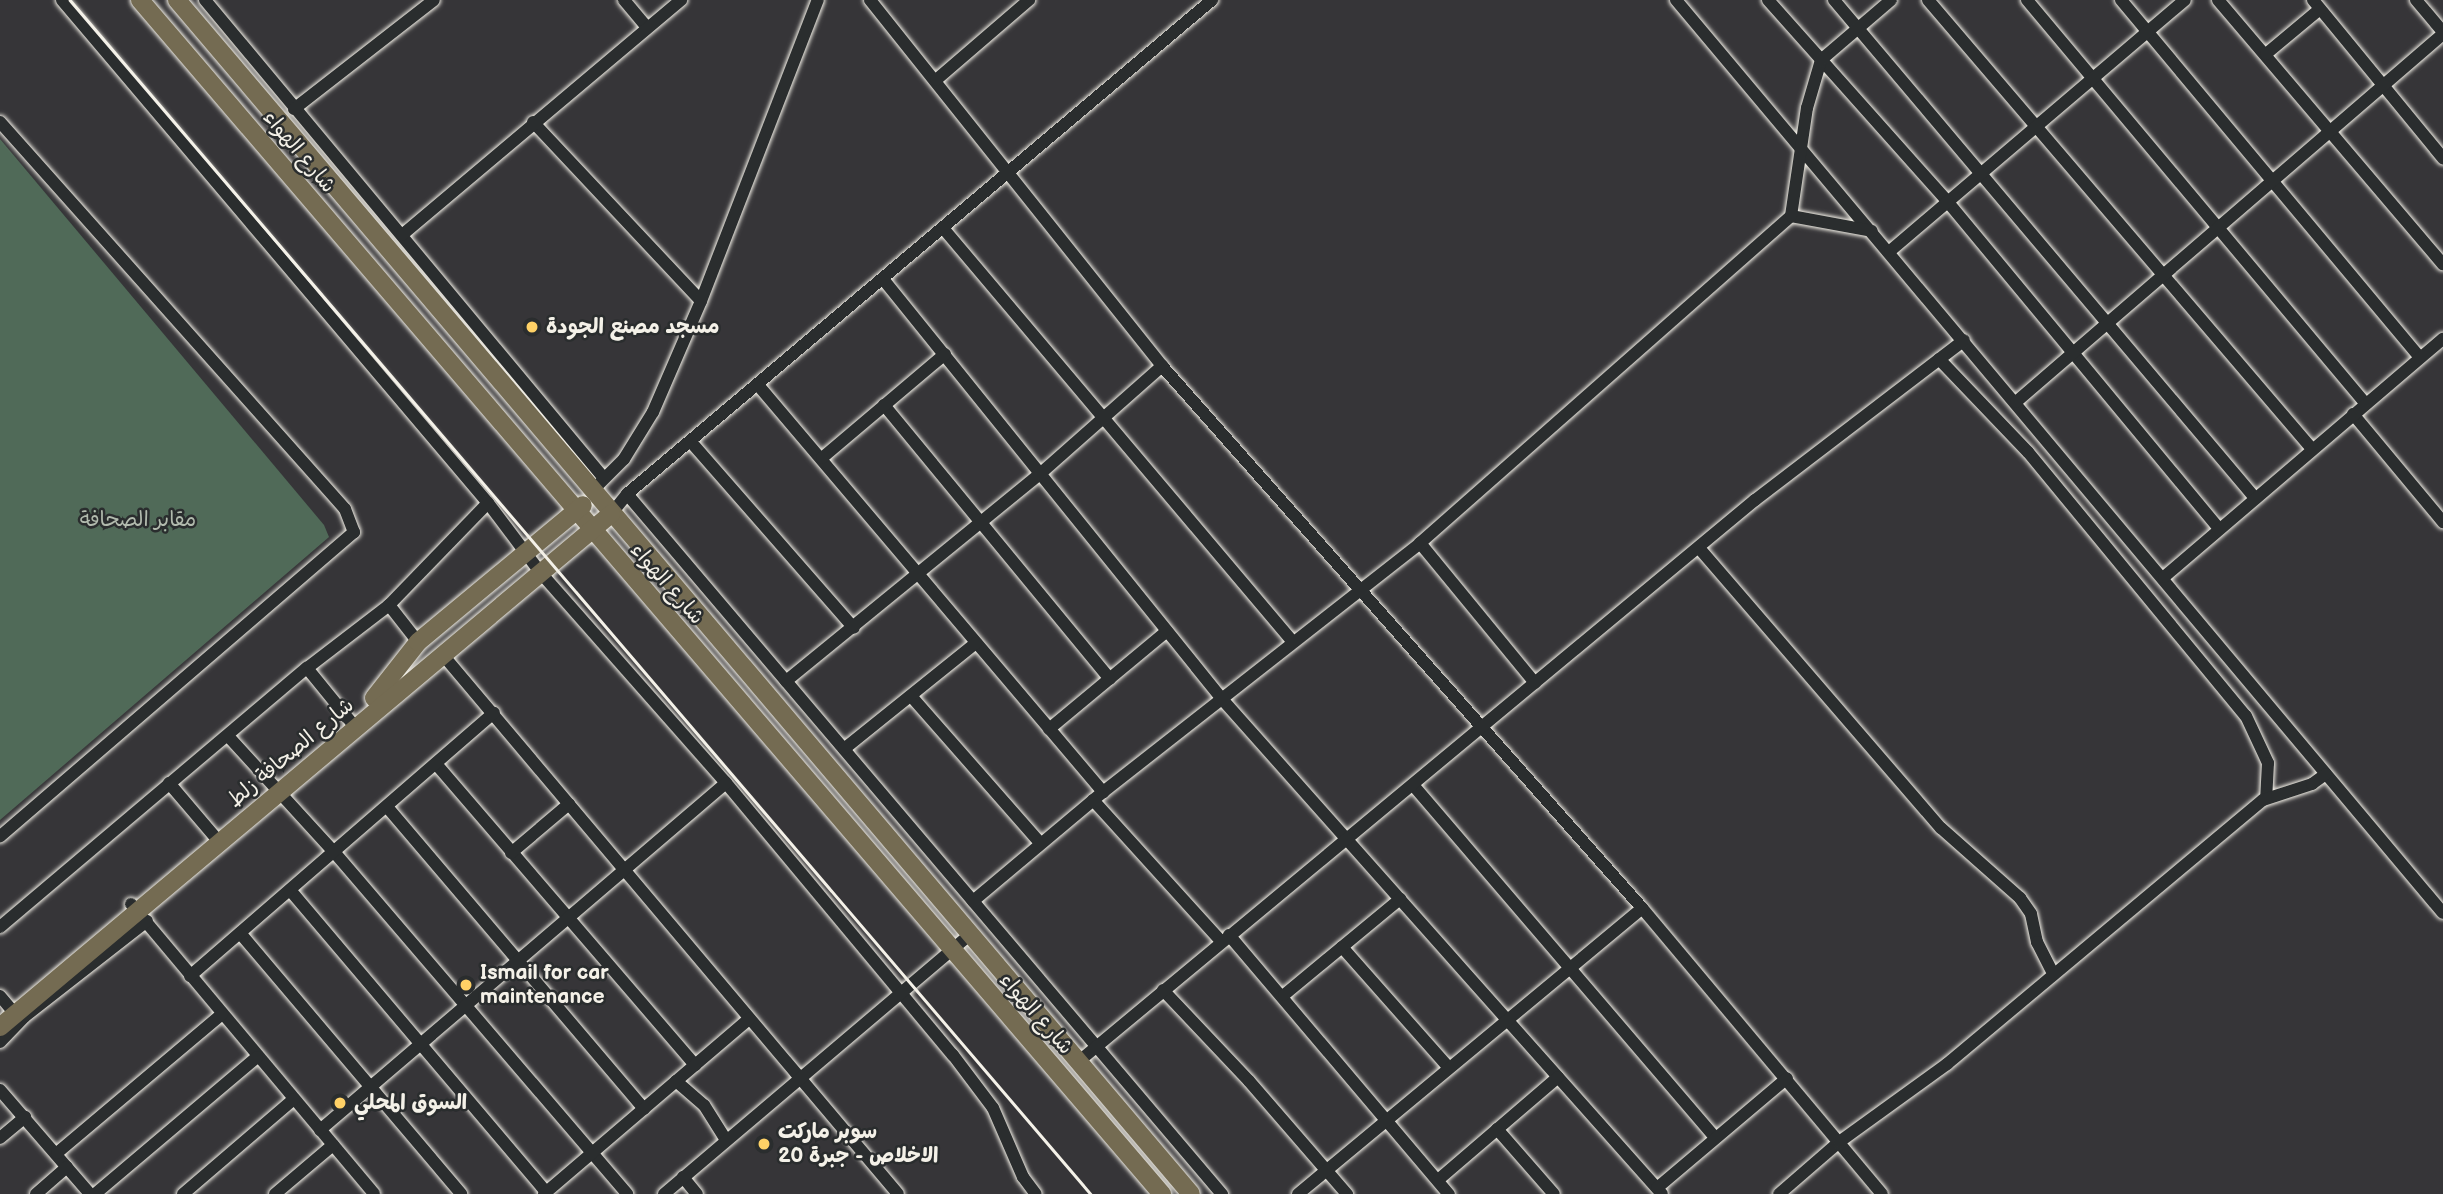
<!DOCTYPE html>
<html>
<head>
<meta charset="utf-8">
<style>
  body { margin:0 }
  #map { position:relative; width:2443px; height:1194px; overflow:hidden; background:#363538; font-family:"Balsamiq Sans","Playpen Sans Arabic",sans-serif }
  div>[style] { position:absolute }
  .green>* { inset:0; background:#506a58 }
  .roads { filter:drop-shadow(0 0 2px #f4f1e8) drop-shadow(0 0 2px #f4f1e8) }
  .minor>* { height:12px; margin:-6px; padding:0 6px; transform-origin:6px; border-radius:6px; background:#2a2d2e }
  .highway>* { height:18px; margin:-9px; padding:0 9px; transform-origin:9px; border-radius:9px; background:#746b52 }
  .rail>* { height:2.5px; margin:-1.25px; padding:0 1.25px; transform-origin:1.25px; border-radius:1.25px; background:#f4f1e8 }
  .dots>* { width:19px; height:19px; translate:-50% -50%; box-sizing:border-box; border:4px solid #2a2d2e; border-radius:50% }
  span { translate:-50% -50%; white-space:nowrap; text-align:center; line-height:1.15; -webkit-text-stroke:5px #2a2d2e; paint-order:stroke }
  .street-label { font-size:21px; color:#f4f1e8 }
  .poi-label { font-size:21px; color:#f4f1e8; font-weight:700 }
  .left { translate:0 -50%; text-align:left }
  .park-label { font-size:21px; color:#b2bbae }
</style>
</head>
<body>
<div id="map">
  <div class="green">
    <i style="clip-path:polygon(0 139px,324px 525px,329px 537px,0 820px)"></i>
  </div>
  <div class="roads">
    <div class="minor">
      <i style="left:62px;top:0;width:659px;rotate:49.74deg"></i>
      <i style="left:488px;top:503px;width:86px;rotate:53deg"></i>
      <i style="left:540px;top:572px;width:281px;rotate:48.6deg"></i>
      <i style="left:726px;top:783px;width:354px;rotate:50.2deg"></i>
      <i style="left:953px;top:1055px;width:66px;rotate:53deg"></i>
      <i style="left:993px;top:1108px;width:75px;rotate:66.5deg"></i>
      <i style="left:1023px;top:1177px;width:21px;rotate:53deg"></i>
      <i style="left:205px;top:0;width:621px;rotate:50.16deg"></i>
      <i style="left:624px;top:0;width:34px;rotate:50deg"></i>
      <i style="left:870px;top:0;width:468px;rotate:51.4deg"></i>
      <i style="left:1162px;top:366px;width:724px;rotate:48.47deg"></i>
      <i style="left:1642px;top:908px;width:373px;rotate:50deg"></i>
      <i style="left:1676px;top:0;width:1192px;rotate:49.97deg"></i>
      <i style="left:1768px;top:0;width:269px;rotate:48.3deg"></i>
      <i style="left:1947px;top:201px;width:426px;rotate:50.3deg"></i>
      <i style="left:1834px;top:0;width:652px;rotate:49.79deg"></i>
      <i style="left:1928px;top:0;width:591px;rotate:49.46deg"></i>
      <i style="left:2027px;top:0;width:526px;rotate:50.01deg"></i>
      <i style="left:2121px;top:0;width:466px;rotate:50.1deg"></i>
      <i style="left:2218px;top:0;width:347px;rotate:49.6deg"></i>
      <i style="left:2313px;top:0;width:205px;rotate:50.6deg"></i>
      <i style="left:2416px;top:0;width:42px;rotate:49.8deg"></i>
      <i style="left:2266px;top:54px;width:70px;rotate:-39.8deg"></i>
      <i style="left:936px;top:80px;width:123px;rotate:-40.7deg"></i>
      <i style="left:294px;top:109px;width:177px;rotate:-37.9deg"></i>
      <i style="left:0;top:122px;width:518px;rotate:48.28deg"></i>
      <i style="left:345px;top:509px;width:25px;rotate:69deg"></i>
      <i style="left:354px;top:532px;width:467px;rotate:139.3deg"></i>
      <i style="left:533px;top:122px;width:245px;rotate:46.8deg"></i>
      <i style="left:1791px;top:216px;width:82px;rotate:10.5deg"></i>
      <i style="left:943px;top:228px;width:541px;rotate:49.8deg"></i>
      <i style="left:402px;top:235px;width:365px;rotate:-40.1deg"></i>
      <i style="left:1890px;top:251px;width:387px;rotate:-40.4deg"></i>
      <i style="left:883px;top:279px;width:540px;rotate:51.09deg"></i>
      <i style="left:1222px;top:699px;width:662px;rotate:48.37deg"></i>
      <i style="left:1939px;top:359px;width:129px;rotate:46.3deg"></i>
      <i style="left:2028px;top:452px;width:342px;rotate:50.5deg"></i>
      <i style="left:2246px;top:716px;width:52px;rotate:64.9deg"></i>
      <i style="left:2268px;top:763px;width:35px;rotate:93deg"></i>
      <i style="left:758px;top:385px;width:534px;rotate:49.71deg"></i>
      <i style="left:2016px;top:402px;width:564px;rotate:-40.76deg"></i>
      <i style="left:884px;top:405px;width:355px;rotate:50.5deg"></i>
      <i style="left:2353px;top:414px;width:141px;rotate:50.2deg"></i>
      <i style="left:691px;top:442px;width:247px;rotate:48.8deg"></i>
      <i style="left:822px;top:458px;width:161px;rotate:-40.2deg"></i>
      <i style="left:599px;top:484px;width:35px;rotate:-45deg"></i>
      <i style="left:624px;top:459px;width:55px;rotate:-58.3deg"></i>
      <i style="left:653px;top:412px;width:121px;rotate:-66.6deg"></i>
      <i style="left:701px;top:301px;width:323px;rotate:-68.8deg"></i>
      <i style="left:627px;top:494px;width:919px;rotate:49.64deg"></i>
      <i style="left:611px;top:514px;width:26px;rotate:-51deg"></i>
      <i style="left:627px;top:494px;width:766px;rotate:-40.18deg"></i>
      <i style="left:1420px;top:543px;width:181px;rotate:50.6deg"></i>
      <i style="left:1699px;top:548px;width:370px;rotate:49.2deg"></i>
      <i style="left:1941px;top:828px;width:106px;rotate:41.5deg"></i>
      <i style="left:2020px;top:898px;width:19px;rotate:55deg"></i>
      <i style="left:2031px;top:914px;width:29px;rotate:78deg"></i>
      <i style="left:2037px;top:942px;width:35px;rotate:63deg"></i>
      <i style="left:2164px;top:577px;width:367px;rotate:-40.5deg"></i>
      <i style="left:389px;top:605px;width:47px;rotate:51.9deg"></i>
      <i style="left:443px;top:655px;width:705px;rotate:49.83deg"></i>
      <i style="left:307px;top:668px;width:77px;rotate:50.8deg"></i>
      <i style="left:786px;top:681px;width:329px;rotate:-39.2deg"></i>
      <i style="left:1041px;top:473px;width:162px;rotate:-41.5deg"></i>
      <i style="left:911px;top:696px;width:196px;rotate:48.7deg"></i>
      <i style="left:1049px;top:729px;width:153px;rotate:-39.7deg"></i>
      <i style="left:228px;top:736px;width:159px;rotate:47.6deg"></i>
      <i style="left:335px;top:853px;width:449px;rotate:49.4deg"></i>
      <i style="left:844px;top:749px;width:169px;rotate:-38.8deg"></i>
      <i style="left:437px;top:765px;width:396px;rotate:49.3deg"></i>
      <i style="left:169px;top:783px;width:79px;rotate:49.6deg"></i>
      <i style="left:1413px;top:785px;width:464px;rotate:49.4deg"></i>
      <i style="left:1093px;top:800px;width:190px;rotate:47.8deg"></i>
      <i style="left:388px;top:808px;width:395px;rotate:49.6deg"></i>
      <i style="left:511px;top:853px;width:76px;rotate:-40.2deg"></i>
      <i style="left:290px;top:890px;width:396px;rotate:49.7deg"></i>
      <i style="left:973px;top:901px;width:170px;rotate:-40deg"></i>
      <i style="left:1103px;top:792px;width:403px;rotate:-38.1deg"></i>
      <i style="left:1420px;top:543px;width:495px;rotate:-41.4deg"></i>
      <i style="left:1791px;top:216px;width:109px;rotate:-81.6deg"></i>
      <i style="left:1807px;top:108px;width:50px;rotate:-73.7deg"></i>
      <i style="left:1821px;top:60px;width:92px;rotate:-40.6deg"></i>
      <i style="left:131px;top:904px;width:378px;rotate:50deg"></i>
      <i style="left:0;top:927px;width:402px;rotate:-40.2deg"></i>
      <i style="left:307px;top:668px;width:103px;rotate:-37.5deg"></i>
      <i style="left:389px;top:605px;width:142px;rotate:-45.9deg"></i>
      <i style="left:240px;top:933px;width:342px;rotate:49.7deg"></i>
      <i style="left:1229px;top:935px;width:340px;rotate:49.7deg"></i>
      <i style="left:1342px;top:947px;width:160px;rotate:48.5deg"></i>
      <i style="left:190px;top:976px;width:402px;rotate:-40.9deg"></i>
      <i style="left:1163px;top:990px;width:125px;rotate:46.6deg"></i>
      <i style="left:1249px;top:1081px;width:150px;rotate:49.1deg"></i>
      <i style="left:1284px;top:995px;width:151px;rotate:-39.6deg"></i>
      <i style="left:0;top:996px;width:23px;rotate:50deg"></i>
      <i style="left:0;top:1042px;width:35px;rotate:-46deg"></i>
      <i style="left:24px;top:1017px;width:156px;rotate:-38deg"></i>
      <i style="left:1078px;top:1062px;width:880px;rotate:-39.7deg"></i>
      <i style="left:1755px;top:500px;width:263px;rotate:-37.4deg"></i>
      <i style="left:676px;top:1081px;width:37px;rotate:41deg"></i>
      <i style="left:704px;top:1105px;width:41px;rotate:57.8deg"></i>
      <i style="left:0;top:1090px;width:138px;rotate:49.1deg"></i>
      <i style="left:1497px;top:1129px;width:86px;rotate:48.8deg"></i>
      <i style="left:320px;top:1130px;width:534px;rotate:-40.52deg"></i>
      <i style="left:0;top:1138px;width:33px;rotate:-40deg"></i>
      <i style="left:57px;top:1153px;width:216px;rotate:-40.1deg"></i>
      <i style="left:683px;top:1177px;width:22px;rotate:51deg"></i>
      <i style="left:1438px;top:1180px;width:158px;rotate:-40.6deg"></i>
      <i style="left:1657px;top:1188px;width:170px;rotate:-40.2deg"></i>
      <i style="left:36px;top:1194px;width:41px;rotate:-41.1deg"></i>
      <i style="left:95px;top:1194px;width:212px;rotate:-40.2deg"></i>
      <i style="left:183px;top:1194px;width:146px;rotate:-40.6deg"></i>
      <i style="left:275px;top:1194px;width:76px;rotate:-40.2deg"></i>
      <i style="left:544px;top:1194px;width:270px;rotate:-40.5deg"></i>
      <i style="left:664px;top:1194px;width:400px;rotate:-40.3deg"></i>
      <i style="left:1298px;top:1194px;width:447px;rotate:-39.7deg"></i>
      <i style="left:1779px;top:1194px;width:79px;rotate:-40.9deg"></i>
      <i style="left:1839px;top:1142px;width:133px;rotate:-35.8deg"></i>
      <i style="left:1947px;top:1064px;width:412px;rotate:-39.9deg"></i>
      <i style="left:2263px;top:800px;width:52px;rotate:-18.1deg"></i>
      <i style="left:2312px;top:784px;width:17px;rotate:-36deg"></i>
    </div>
    <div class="highway">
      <i style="left:140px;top:0;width:1572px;rotate:49.44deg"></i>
      <i style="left:177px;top:0;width:1566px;rotate:49.66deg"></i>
      <i style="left:374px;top:698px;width:71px;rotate:-51.8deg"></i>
      <i style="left:418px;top:642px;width:214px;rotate:-39.7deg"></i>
      <i style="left:0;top:1027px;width:798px;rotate:-40.02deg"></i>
    </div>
  </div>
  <div class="rail">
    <i style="left:70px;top:0;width:1571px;rotate:49.47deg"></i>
  </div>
  <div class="dots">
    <i style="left:532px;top:327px;background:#ffd166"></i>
    <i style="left:466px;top:985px;background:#ffd166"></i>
    <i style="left:340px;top:1103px;background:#ffd166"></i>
    <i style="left:764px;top:1144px;background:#ffd166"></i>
  </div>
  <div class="street-label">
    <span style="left:299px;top:152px;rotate:50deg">شارع الهواء</span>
    <span style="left:667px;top:584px;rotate:49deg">شارع الهواء</span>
    <span style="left:291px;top:753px;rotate:-40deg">شارع الصحافة زلط</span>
    <span style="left:1036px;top:1014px;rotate:49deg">شارع الهواء</span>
  </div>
  <div class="poi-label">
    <span class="left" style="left:546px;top:327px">مسجد مصنع الجودة</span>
    <span class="left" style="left:480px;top:985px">Ismail for car<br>maintenance</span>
    <span class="left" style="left:354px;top:1103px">السوق المحلي</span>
    <span class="left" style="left:778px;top:1144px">سوبر ماركت<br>الاخلاص - جبرة 20</span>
  </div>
  <div class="park-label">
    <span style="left:138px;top:520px">مقابر الصحافة</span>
  </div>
</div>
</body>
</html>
